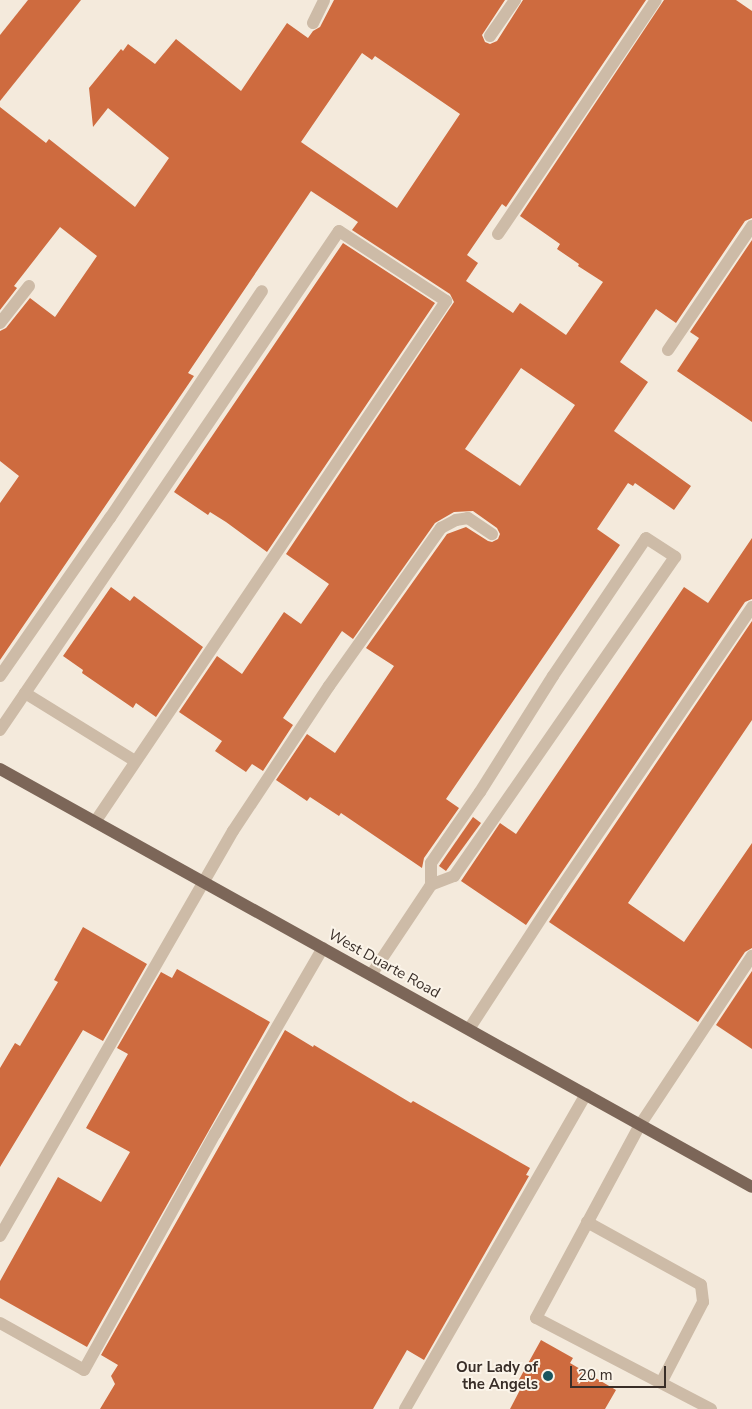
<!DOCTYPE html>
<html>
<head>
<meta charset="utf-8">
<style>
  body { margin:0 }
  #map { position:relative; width:752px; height:1409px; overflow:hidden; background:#f4eadc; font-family:"Nunito Sans",sans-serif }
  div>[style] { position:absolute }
  .building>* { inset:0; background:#ce6b3f }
  .minor>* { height:12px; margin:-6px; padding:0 6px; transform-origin:6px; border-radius:6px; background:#cdbba7 }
  .major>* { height:12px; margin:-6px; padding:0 6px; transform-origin:6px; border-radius:6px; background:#7c6658 }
  .dots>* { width:14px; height:14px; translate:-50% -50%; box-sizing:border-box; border:2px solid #fbf4e9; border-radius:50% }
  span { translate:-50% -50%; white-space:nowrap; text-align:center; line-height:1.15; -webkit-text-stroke:4px #fbf4e9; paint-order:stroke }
  .street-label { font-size:15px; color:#392e28 }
  .poi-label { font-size:15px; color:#392e28; font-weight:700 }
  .right { translate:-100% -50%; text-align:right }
  .scale { position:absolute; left:570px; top:1366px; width:96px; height:22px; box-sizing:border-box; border:2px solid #392e28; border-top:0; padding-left:6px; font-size:15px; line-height:18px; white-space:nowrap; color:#392e28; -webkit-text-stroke:4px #fbf4e9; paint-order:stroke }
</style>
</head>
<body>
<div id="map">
  <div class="building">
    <i style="clip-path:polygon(28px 0,81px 0,0 101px,0 35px)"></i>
    <i style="clip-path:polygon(evenodd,334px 0,505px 0,482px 35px,485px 42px,490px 44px,497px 41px,523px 0,646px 0,506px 207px,502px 204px,467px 255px,478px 263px,466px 281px,513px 313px,520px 303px,566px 335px,603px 282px,578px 266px,579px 264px,557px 249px,560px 244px,520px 216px,664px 0,736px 0,752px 11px,752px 218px,745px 221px,676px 323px,656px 309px,620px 362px,648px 382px,614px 431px,691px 486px,674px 510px,635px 483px,633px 486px,628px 483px,597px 529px,620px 545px,446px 799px,459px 808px,424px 858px,422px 868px,341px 813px,339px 816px,310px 797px,307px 801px,276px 780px,307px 734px,335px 753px,394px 666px,366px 648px,447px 534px,466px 527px,488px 541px,492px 542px,498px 539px,500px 534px,497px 528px,473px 511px,454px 512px,435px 523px,353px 639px,342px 631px,283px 718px,293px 725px,263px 771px,252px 764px,246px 772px,215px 751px,222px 741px,179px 712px,217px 656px,242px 674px,284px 612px,301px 624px,329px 584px,286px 554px,454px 302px,450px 294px,352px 230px,358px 222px,311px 191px,188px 373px,194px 376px,0 660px,0 503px,19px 476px,0 461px,0 331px,6px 328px,30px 298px,55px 317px,97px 256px,60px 227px,14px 286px,17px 288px,0 310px,0 107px,46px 143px,49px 139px,135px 207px,169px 158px,108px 108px,93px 127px,89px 88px,121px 49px,123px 51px,128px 44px,155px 64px,176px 39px,241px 91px,287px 23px,308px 38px,313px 31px,320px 27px,334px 0,362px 53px,372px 60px,375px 56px,460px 114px,397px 208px,301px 142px,362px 53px,334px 0,521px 368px,575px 405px,520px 486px,465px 449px,521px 368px)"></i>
    <i style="clip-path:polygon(752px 240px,752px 422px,677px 371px,699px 338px,690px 332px)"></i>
    <i style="clip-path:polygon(343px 243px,435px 303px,267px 552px,226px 522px,210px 512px,208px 515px,174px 492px)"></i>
    <i style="clip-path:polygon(752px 538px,752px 599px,745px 602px,526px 925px,461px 881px,500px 823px,516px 834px,684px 587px,708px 603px)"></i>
    <i style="clip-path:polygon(111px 587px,130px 601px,134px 596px,203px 647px,156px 717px,136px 703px,133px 708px,82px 673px,83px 670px,63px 656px)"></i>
    <i style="clip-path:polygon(752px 621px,752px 720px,628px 903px,684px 942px,752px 843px,752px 948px,745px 952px,698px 1022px,549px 922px)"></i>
    <i style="clip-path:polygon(473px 817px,481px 823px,446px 871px,439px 866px)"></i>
    <i style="clip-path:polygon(83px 927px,147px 964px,103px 1041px,83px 1030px,0 1167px,0 1068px,15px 1043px,20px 1046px,58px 982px,54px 980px)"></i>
    <i style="clip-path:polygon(177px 969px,270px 1022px,87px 1347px,0 1298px,0 1281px,58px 1177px,101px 1202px,130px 1152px,86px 1128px,128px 1054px,117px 1048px,161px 972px,172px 978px)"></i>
    <i style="clip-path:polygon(752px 971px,752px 1049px,716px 1025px)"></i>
    <i style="clip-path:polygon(285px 1030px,313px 1047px,314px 1045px,411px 1103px,413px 1101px,530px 1168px,526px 1175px,529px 1176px,424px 1360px,407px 1350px,373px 1409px,100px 1409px,115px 1384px,111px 1376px,118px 1365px,101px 1355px)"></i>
    <i style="clip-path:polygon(541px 1340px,573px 1358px,570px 1363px,616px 1390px,605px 1409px,510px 1409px,521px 1388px,516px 1385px)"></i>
  </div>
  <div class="minor">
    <i style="left:313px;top:23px;width:25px;rotate:-64deg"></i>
    <i style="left:490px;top:36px;width:44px;rotate:-55.2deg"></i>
    <i style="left:498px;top:234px;width:282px;rotate:-56deg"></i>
    <i style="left:0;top:323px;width:47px;rotate:-51.9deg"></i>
    <i style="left:668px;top:350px;width:150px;rotate:-55.9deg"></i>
    <i style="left:0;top:676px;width:193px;rotate:-55.2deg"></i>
    <i style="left:110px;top:518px;width:273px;rotate:-56.2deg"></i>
    <i style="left:25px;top:693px;width:129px;rotate:31.7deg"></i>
    <i style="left:0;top:730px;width:603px;rotate:-55.81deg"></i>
    <i style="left:339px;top:231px;width:128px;rotate:33.2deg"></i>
    <i style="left:446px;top:301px;width:628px;rotate:123.97deg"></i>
    <i style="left:371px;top:975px;width:108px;rotate:-56.3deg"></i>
    <i style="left:431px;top:885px;width:22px;rotate:-90deg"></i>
    <i style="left:431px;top:863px;width:86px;rotate:-55.4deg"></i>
    <i style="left:480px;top:792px;width:137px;rotate:-57.8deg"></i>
    <i style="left:553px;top:676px;width:166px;rotate:-56deg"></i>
    <i style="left:646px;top:538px;width:35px;rotate:33deg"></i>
    <i style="left:675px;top:557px;width:388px;rotate:124.7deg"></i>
    <i style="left:454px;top:876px;width:25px;rotate:159deg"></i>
    <i style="left:469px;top:1029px;width:161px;rotate:-56.9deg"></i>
    <i style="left:557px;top:894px;width:347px;rotate:-55.8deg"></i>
    <i style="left:587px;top:1222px;width:130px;rotate:28.9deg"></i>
    <i style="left:701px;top:1285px;width:17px;rotate:83deg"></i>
    <i style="left:703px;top:1302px;width:91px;rotate:117.4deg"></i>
    <i style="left:0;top:1236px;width:467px;rotate:-60.1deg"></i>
    <i style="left:233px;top:831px;width:174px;rotate:-56.5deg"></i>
    <i style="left:329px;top:686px;width:194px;rotate:-54.7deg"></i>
    <i style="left:441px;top:528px;width:17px;rotate:-28deg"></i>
    <i style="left:456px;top:520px;width:12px;rotate:-9deg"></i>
    <i style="left:468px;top:518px;width:29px;rotate:34deg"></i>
    <i style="left:0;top:1323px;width:96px;rotate:29.2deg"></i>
    <i style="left:84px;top:1370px;width:270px;rotate:-61deg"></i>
    <i style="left:215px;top:1134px;width:215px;rotate:-59.9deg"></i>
    <i style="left:405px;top:1409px;width:363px;rotate:-60.1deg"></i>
    <i style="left:711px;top:1409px;width:197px;rotate:-152.5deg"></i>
    <i style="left:536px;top:1318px;width:219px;rotate:-61.7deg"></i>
    <i style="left:640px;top:1125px;width:203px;rotate:-56.5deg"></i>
  </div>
  <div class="major">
    <i style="left:0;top:769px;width:860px;rotate:29.07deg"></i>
  </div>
  <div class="dots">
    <i style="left:548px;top:1376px;background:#1a555e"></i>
  </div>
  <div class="street-label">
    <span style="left:384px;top:964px;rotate:29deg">West Duarte Road</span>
  </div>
  <div class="poi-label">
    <span class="right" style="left:538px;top:1376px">Our Lady of<br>the Angels</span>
  </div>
  <div class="scale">20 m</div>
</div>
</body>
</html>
